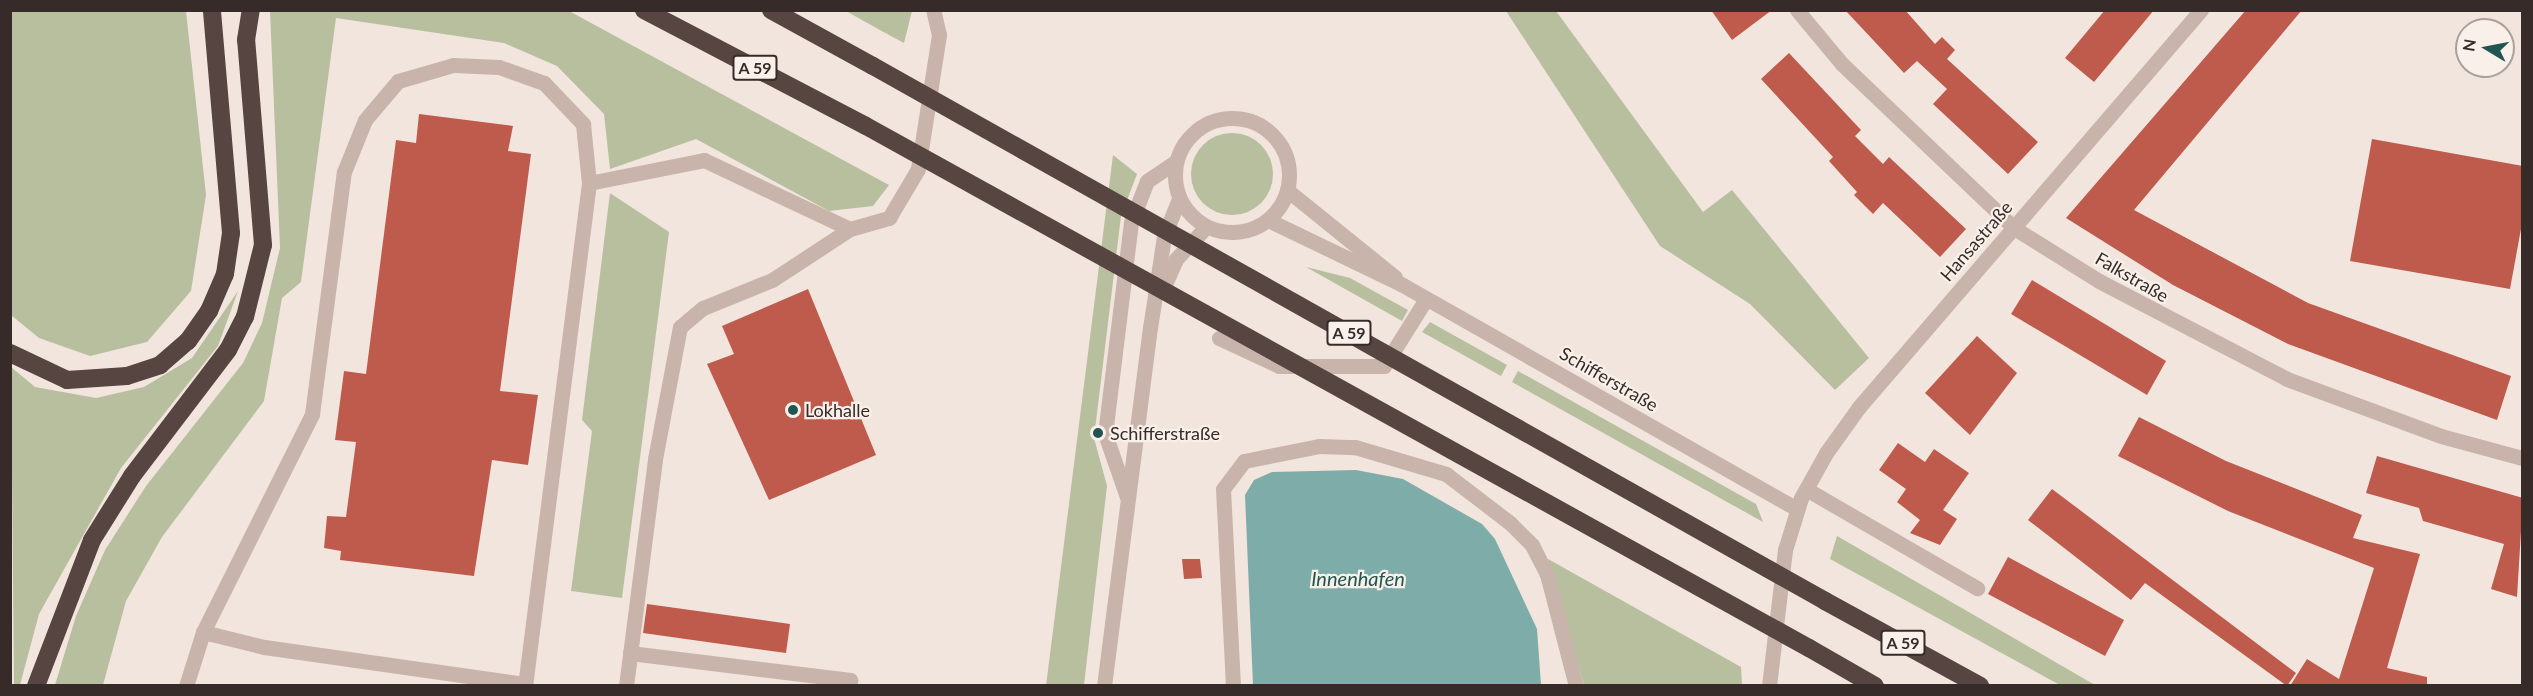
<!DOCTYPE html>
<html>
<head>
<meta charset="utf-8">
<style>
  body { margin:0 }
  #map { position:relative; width:2533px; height:696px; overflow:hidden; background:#f1e5dd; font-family:Lato,sans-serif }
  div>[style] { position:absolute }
  .green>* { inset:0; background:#b8bf9e }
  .round { border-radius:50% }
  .water>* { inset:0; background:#7eaca8 }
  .building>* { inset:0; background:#bf5b4d }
  .minor>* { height:15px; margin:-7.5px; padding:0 7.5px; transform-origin:7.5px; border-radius:7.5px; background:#c8b4aa }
  .minor>.ring { margin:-7.5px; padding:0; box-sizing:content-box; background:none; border:15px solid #c8b4aa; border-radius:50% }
  .highway>* { height:18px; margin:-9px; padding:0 9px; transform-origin:9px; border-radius:9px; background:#574541 }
  .highway-bridge>* { height:18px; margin:-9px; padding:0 9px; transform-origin:9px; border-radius:9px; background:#574541 }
  .dots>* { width:16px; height:16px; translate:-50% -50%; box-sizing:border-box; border:3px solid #f9f0e9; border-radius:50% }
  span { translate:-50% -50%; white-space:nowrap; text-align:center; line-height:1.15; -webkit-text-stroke:4.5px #f9f0e9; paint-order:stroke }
  .shield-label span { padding:2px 4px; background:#f9f0e9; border:2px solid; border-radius:4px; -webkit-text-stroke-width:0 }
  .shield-label { font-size:16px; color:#362b29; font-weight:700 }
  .street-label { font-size:18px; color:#362b29 }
  .poi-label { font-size:18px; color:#362b29 }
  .left { translate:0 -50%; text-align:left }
  .water-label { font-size:20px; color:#215552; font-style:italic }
  .frame { position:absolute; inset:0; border:12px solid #362b29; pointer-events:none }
  .north { position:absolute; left:2455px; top:18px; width:60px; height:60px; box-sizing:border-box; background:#f9f0e9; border:2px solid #aba19c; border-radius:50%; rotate:280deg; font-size:16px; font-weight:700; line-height:24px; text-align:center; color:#362b29 }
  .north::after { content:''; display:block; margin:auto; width:21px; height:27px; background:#215552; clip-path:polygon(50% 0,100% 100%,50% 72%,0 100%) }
</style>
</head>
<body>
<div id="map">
  <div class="green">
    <i style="clip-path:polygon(10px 11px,186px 11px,206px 195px,191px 291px,147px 342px,90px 356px,39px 338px,11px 315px)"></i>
    <i style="clip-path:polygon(270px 11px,569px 11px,889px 185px,873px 206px,829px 211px,696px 139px,610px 169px,604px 114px,557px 66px,504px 43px,336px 18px,301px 282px,282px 298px,264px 401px,162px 537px,126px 601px,103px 685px,55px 685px,76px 616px,105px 550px,146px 486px,243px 363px,262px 323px,280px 248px)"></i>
    <i style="clip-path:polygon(846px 11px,912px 11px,904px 43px,878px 29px)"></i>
    <i style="clip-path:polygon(1506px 11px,1556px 11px,1703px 212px,1732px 190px,1869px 358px,1835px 390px,1750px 304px,1660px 246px)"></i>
    <i class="round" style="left:1191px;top:133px;width:82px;height:82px"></i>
    <i style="clip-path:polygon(1113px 155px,1137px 174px,1121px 216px,1094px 438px,1107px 486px,1084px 685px,1046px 686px)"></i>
    <i style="clip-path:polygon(610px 193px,669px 232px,622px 598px,571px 591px,592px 431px,582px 420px)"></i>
    <i style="clip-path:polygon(1306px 267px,1350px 278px,1408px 310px,1402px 321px)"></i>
    <i style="clip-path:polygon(238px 291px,218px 346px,121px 468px,39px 614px,20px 685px,14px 685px,11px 367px,35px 387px,96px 398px,144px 387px,192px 358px)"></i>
    <i style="clip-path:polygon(1430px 322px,1507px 365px,1501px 376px,1422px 332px)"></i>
    <i style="clip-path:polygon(1518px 371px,1756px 504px,1763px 522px,1512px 382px)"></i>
    <i style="clip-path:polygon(1837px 536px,2095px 685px,2060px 685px,1830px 559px)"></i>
    <i style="clip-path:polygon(1548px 559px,1741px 667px,1742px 685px,1584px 685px)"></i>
  </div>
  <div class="water">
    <i style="clip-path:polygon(1356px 470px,1403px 479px,1482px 524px,1495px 539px,1537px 629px,1541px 685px,1253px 685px,1245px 495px,1254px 480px,1272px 472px)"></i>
  </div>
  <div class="building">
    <i style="clip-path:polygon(1711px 10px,1772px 10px,1732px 40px)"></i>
    <i style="clip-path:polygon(1845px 10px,1905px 10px,1935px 44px,1942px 37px,1955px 50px,1947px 59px,2038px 142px,2008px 174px,1933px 104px,1947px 89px,1917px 61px,1904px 73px)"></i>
    <i style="clip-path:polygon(2105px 10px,2154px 10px,2094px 82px,2065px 58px)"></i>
    <i style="clip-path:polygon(2246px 10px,2302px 10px,2134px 210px,2308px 303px,2511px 376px,2497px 420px,2288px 344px,2173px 285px,2066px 218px)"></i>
    <i style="clip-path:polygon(1789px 53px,1861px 130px,1855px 136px,1883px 164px,1889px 157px,1966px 229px,1940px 257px,1883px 203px,1873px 214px,1854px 195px,1857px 192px,1829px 161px,1833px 157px,1761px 79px)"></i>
    <i style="clip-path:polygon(419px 114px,513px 126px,508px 151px,531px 154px,500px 391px,538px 395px,528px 465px,492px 460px,474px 576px,340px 560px,341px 551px,324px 548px,327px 516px,346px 517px,356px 442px,335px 440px,344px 371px,366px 374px,396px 140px,416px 143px)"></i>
    <i style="clip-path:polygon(2372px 139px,2523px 166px,2523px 218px,2510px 289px,2350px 261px)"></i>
    <i style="clip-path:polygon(2032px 280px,2166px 361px,2147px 395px,2011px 314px)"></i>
    <i style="clip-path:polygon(808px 289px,876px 455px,769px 500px,707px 364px,734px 354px,722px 326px)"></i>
    <i style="clip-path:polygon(1977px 336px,2017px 373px,1970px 435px,1925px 393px)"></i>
    <i style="clip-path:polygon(2139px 417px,2226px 461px,2362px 515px,2353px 538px,2420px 554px,2387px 668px,2427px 677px,2427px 686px,2290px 686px,2307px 659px,2339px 679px,2374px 568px,2228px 511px,2118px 456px)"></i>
    <i style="clip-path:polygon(1898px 443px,1925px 462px,1934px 449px,1969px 473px,1943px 510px,1957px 519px,1940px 545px,1910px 533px,1920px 520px,1897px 502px,1906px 489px,1879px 470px)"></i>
    <i style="clip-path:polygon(2377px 456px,2523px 498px,2517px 597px,2491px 589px,2504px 544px,2423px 521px,2419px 508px,2366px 493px)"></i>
    <i style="clip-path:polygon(2052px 489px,2296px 673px,2287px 686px,2145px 583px,2131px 600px,2028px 520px)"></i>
    <i style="clip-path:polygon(2008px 557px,2124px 620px,2105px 656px,1988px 594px)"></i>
    <i style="clip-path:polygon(1182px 559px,1200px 559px,1202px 578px,1184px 579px)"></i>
    <i style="clip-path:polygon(647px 604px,790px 624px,786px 653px,643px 633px)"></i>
  </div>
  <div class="minor">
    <i style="left:1797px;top:10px;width:70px;rotate:50.2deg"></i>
    <i style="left:1842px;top:64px;width:238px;rotate:43.6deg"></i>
    <i style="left:2014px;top:228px;width:100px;rotate:31.9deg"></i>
    <i style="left:2099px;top:281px;width:212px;rotate:27.5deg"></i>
    <i style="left:2287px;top:379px;width:164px;rotate:20.3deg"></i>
    <i style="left:2441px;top:436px;width:84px;rotate:15.2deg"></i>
    <i class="ring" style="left:1175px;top:118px;width:99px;height:99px"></i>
    <i style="left:589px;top:183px;width:117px;rotate:-11.3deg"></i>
    <i style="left:704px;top:160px;width:161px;rotate:25.3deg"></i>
    <i style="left:850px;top:229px;width:41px;rotate:-15.8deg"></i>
    <i style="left:889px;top:218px;width:57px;rotate:-59.4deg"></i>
    <i style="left:918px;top:169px;width:136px;rotate:-81.1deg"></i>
    <i style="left:939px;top:35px;width:26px;rotate:-103deg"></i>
    <i style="left:1287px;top:190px;width:139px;rotate:38.9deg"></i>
    <i style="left:1268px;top:220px;width:148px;rotate:25.7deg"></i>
    <i style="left:1401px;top:284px;width:455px;rotate:29.6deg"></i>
    <i style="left:1162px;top:291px;width:35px;rotate:-66deg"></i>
    <i style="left:1176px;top:259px;width:44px;rotate:-46.8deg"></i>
    <i style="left:1219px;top:338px;width:66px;rotate:25deg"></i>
    <i style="left:1279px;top:366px;width:105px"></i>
    <i style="left:1384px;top:366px;width:79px;rotate:-57.9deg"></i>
    <i style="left:1806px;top:489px;width:198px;rotate:30.1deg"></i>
    <i style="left:1127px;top:497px;width:67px;rotate:-109.2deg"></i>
    <i style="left:1105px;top:434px;width:214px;rotate:-83deg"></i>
    <i style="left:1131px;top:222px;width:44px;rotate:-68.7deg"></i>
    <i style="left:1147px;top:181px;width:34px;rotate:-34deg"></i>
    <i style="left:203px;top:632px;width:63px;rotate:13.8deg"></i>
    <i style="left:264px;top:647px;width:264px;rotate:8.1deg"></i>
    <i style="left:630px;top:653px;width:222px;rotate:7deg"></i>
    <i style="left:850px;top:680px;width:6px;rotate:99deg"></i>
    <i style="left:186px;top:686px;width:57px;rotate:-72.5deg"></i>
    <i style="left:203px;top:632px;width:244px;rotate:-63.4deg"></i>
    <i style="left:312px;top:414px;width:244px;rotate:-82.5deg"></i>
    <i style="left:344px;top:172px;width:56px;rotate:-68deg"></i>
    <i style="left:365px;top:120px;width:51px;rotate:-49.8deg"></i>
    <i style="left:398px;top:81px;width:57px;rotate:-16.2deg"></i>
    <i style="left:453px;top:65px;width:46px;rotate:2.5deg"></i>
    <i style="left:499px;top:67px;width:48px;rotate:19.6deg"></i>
    <i style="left:544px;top:83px;width:57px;rotate:46.4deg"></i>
    <i style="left:583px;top:124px;width:59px;rotate:84.2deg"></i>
    <i style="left:589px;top:183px;width:507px;rotate:97.25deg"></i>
    <i style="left:626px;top:686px;width:229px;rotate:-82.7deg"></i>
    <i style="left:655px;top:459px;width:134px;rotate:-79.3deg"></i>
    <i style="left:680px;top:327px;width:30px;rotate:-40deg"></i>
    <i style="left:703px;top:308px;width:74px;rotate:-22.1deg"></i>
    <i style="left:772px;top:280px;width:93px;rotate:-33.2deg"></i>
    <i style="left:1104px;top:686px;width:361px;rotate:-82.7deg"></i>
    <i style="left:1150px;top:328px;width:93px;rotate:-81.3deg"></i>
    <i style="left:1164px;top:236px;width:40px;rotate:-68deg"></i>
    <i style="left:1233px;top:686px;width:197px;rotate:-92.9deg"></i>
    <i style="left:1223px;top:489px;width:35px;rotate:-53deg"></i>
    <i style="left:1244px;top:461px;width:76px;rotate:-11.3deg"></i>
    <i style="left:1319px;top:446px;width:36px;rotate:2deg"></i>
    <i style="left:1355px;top:447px;width:95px;rotate:16.5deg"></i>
    <i style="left:1446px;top:474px;width:81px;rotate:37.4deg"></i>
    <i style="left:1510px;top:523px;width:31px;rotate:45deg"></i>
    <i style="left:1532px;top:545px;width:33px;rotate:63deg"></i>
    <i style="left:1547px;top:574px;width:116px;rotate:75.5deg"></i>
    <i style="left:1769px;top:686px;width:137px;rotate:-83.3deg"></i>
    <i style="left:1785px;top:550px;width:54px;rotate:-72.9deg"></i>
    <i style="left:1801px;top:498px;width:51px;rotate:-60.9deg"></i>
    <i style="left:1826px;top:453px;width:57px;rotate:-54.3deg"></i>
    <i style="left:1859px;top:407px;width:524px;rotate:-49.26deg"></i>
  </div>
  <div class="highway">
    <i style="left:644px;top:10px;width:250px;rotate:27.6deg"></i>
    <i style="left:771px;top:10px;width:116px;rotate:28.8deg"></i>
    <i style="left:10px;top:353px;width:63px;rotate:25.3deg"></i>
    <i style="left:67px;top:380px;width:60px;rotate:-3.8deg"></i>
    <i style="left:127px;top:376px;width:35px;rotate:-18deg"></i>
    <i style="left:160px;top:365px;width:37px;rotate:-41deg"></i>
    <i style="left:188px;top:341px;width:37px;rotate:-55deg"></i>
    <i style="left:209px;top:311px;width:40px;rotate:-66.6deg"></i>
    <i style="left:225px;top:274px;width:41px;rotate:-81.7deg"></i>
    <i style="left:231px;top:233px;width:224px;rotate:-94.9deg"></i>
    <i style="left:1825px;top:601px;width:177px;rotate:28.7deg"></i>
    <i style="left:1809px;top:648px;width:76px;rotate:29.9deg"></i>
    <i style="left:36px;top:686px;width:156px;rotate:-69deg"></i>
    <i style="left:92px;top:540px;width:75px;rotate:-58deg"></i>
    <i style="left:132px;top:476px;width:158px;rotate:-52.7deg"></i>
    <i style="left:228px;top:350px;width:37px;rotate:-63deg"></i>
    <i style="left:245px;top:317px;width:74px;rotate:-76deg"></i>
    <i style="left:263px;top:245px;width:206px;rotate:-94.7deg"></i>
    <i style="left:246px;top:40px;width:30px;rotate:-81deg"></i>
  </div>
  <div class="highway-bridge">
    <i style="left:873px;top:66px;width:1092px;rotate:29.33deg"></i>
    <i style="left:866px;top:126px;width:1078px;rotate:28.97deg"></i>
  </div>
  <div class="dots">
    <i style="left:793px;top:410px;background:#215552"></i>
    <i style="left:1098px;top:433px;background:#215552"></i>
  </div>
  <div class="shield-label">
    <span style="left:755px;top:68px">A 59</span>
    <span style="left:1349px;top:333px">A 59</span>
    <span style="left:1903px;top:643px">A 59</span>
  </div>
  <div class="street-label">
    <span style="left:1976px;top:241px;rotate:-49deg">Hansastraße</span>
    <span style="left:2132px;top:277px;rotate:30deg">Falkstraße</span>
    <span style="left:1609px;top:379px;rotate:30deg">Schifferstraße</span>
  </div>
  <div class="poi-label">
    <span class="left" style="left:805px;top:410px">Lokhalle</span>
    <span class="left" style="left:1110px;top:433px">Schifferstraße</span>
  </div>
  <div class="water-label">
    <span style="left:1358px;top:578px">Innenhafen</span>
  </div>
  <div class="frame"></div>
  <div class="north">N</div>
</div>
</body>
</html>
